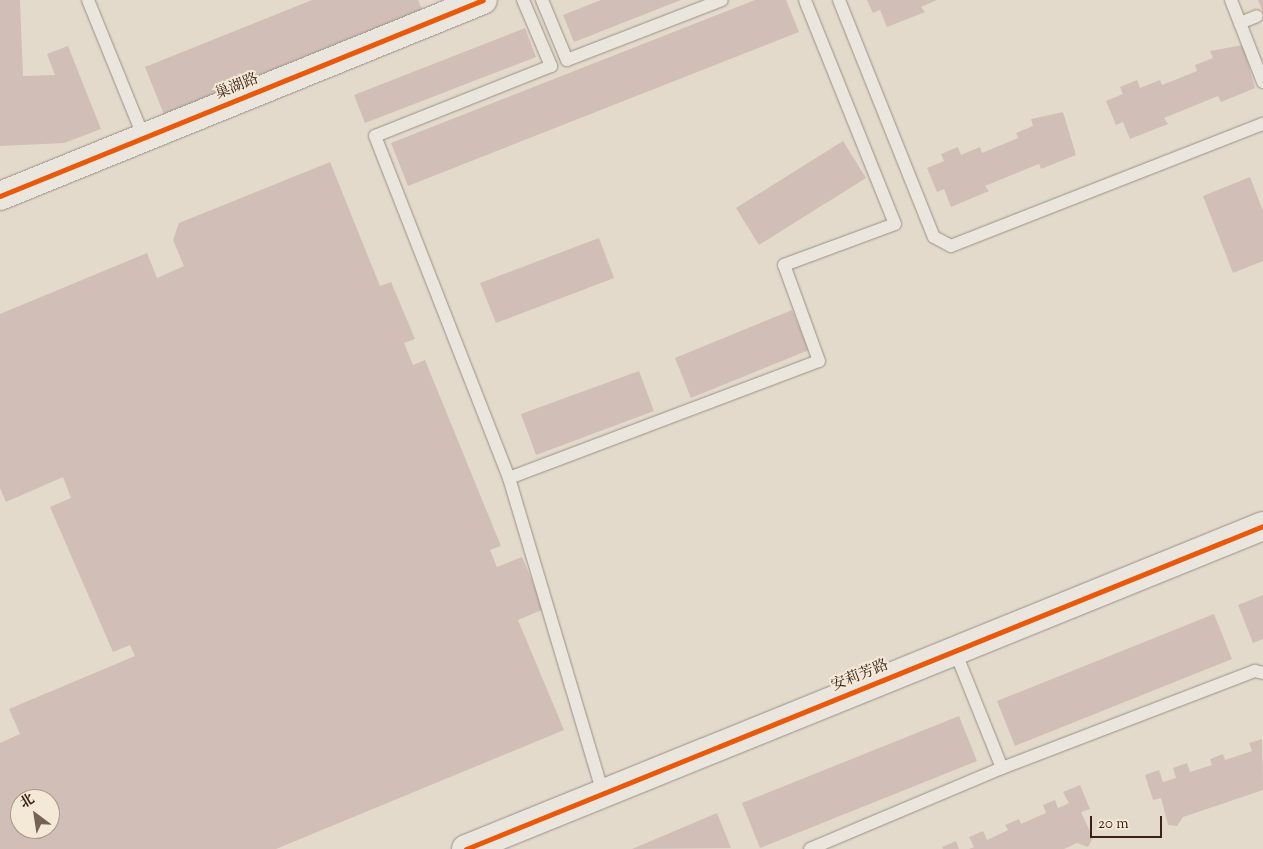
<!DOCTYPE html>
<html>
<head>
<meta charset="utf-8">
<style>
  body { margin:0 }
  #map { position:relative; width:1263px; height:849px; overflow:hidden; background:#e4dacc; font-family:"Sorts Mill Goudy","Noto Serif SC",serif }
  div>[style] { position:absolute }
  .building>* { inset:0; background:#d0beb7 }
  .roads { filter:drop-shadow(0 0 1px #999087) drop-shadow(0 0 1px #999087) }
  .service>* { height:12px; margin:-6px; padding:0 6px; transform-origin:6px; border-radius:6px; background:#eae5dd }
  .tertiary>* { height:28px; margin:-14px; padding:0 14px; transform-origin:14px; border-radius:14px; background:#eae5dd }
  .cycleway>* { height:5px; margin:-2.5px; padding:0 2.5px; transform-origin:2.5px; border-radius:2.5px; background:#e8590c }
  span { translate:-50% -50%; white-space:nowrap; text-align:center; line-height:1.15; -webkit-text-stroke:4px #f4e9d7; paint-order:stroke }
  .street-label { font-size:15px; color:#3b2117 }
  .north { position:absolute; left:10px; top:789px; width:50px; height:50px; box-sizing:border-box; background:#f4e9d7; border:1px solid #aa998a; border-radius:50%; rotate:329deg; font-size:14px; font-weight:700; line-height:20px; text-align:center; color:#3b2117 }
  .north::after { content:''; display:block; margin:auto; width:18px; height:22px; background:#766256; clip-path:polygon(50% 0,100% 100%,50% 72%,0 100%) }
  .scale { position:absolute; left:1090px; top:816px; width:72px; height:22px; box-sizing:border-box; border:2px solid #3b2117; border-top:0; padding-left:6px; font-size:15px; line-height:18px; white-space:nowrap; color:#3b2117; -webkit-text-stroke:4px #f4e9d7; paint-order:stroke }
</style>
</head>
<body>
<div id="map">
  <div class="building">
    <i style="clip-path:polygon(0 0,20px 0,23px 76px,55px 75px,47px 54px,68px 46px,101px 129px,64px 143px,0 146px)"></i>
    <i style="clip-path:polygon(312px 0,418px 0,424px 14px,165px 117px,145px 67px)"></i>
    <i style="clip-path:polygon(601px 0,681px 0,574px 42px,563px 15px)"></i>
    <i style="clip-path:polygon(755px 0,786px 0,799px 32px,408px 186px,391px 143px)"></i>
    <i style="clip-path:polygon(867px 0,937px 0,921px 7px,925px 12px,887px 27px,880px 10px,873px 13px)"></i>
    <i style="clip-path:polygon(1258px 0,1263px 0,1263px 12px)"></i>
    <i style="clip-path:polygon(525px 28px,536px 57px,365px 123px,354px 95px)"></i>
    <i style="clip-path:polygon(1243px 45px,1255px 88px,1221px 102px,1218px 96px,1164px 118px,1168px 124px,1130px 139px,1123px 122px,1116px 125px,1106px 101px,1123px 94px,1120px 87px,1137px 80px,1140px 88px,1160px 80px,1162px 85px,1197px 71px,1195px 65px,1213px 58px,1210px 51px)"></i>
    <i style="clip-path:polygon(1063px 112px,1076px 155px,1041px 169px,1039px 164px,985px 186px,989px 191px,951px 207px,944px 189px,937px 192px,927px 168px,944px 161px,941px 154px,958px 147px,961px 155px,980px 147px,982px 153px,1018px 138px,1016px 133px,1033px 126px,1031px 119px)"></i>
    <i style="clip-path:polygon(843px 141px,866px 178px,759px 245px,736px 208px)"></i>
    <i style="clip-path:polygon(evenodd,330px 162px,380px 286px,391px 282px,415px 339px,404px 343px,413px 365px,425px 360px,501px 546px,490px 550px,497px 567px,522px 557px,544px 609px,518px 620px,564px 730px,276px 849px,0 849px,0 743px,20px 734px,9px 709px,135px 656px,130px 645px,113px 652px,50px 507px,71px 498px,63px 477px,6px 502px,0 488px,0 314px,147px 253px,157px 278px,184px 266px,173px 240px,179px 223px,330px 162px,20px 799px,50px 799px,50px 829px,20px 829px,20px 799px)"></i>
    <i style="clip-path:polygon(1250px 177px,1263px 211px,1263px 261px,1233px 273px,1203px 196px)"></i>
    <i style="clip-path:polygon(599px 238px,614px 278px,496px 323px,480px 283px)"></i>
    <i style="clip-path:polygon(792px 310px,809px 350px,691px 398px,675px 358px)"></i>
    <i style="clip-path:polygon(639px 371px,654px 411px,536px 455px,521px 414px)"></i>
    <i style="clip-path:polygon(1263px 595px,1263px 639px,1253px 643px,1238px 605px)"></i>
    <i style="clip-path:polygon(1214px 614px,1232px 659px,1015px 746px,997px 701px)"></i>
    <i style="clip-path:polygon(959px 716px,977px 761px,760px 848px,742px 803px)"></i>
    <i style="clip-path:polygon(1262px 739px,1263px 790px,1183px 817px,1177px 826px,1168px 825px,1161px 798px,1153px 800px,1145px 775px,1159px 770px,1163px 782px,1176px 778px,1173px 768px,1187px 763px,1190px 772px,1212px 765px,1210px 759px,1223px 754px,1225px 760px,1252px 751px,1249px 743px)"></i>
    <i style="clip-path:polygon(1080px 785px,1090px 809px,1081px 812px,1093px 838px,1088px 847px,1077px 843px,1064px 849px,969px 849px,974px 847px,969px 837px,983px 831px,987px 840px,1008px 830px,1005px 825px,1019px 819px,1021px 824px,1046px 813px,1043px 805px,1055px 800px,1058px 808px,1069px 803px,1063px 792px)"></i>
    <i style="clip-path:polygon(717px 813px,731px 848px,632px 849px)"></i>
    <i style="clip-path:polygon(956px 841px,959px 849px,943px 849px,942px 847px)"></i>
  </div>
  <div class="roads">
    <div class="service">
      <i style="left:88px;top:0;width:149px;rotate:67.9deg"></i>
      <i style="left:523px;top:0;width:72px;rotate:67deg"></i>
      <i style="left:551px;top:66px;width:189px;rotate:158.3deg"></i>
      <i style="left:375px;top:136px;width:367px;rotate:68.6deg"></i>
      <i style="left:509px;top:478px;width:329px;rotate:73.4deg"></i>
      <i style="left:542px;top:0;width:65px;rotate:67.4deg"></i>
      <i style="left:567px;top:60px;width:166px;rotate:-21.2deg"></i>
      <i style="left:839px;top:0;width:255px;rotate:68.2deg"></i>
      <i style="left:934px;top:237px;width:19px;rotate:28deg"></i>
      <i style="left:951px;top:246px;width:335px;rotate:-21.4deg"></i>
      <i style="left:1231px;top:0;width:88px;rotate:68.7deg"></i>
      <i style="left:1240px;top:23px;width:18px;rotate:-22deg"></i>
      <i style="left:509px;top:478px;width:331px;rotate:-20.7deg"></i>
      <i style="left:819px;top:361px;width:102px;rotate:-110deg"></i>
      <i style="left:784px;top:265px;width:118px;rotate:-20.3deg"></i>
      <i style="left:895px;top:224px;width:241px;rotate:-111.9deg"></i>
      <i style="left:955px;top:651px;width:126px;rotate:68.1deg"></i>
      <i style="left:810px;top:849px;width:208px;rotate:-22.9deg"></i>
      <i style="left:1002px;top:768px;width:271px;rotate:-21deg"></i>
      <i style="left:1255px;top:671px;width:8px;rotate:14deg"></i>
    </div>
    <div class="tertiary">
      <i style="left:0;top:196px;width:521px;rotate:-22.09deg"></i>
      <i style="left:466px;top:849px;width:860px;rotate:-22.06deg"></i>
    </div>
  </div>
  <div class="cycleway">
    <i style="left:0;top:196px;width:521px;rotate:-22.09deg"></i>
    <i style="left:466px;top:849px;width:860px;rotate:-22.06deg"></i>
  </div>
  <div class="street-label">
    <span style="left:237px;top:87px;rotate:-22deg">巢湖路</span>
    <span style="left:860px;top:676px;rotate:-22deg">安莉芳路</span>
  </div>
  <div class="north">北</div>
  <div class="scale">20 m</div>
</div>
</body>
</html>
